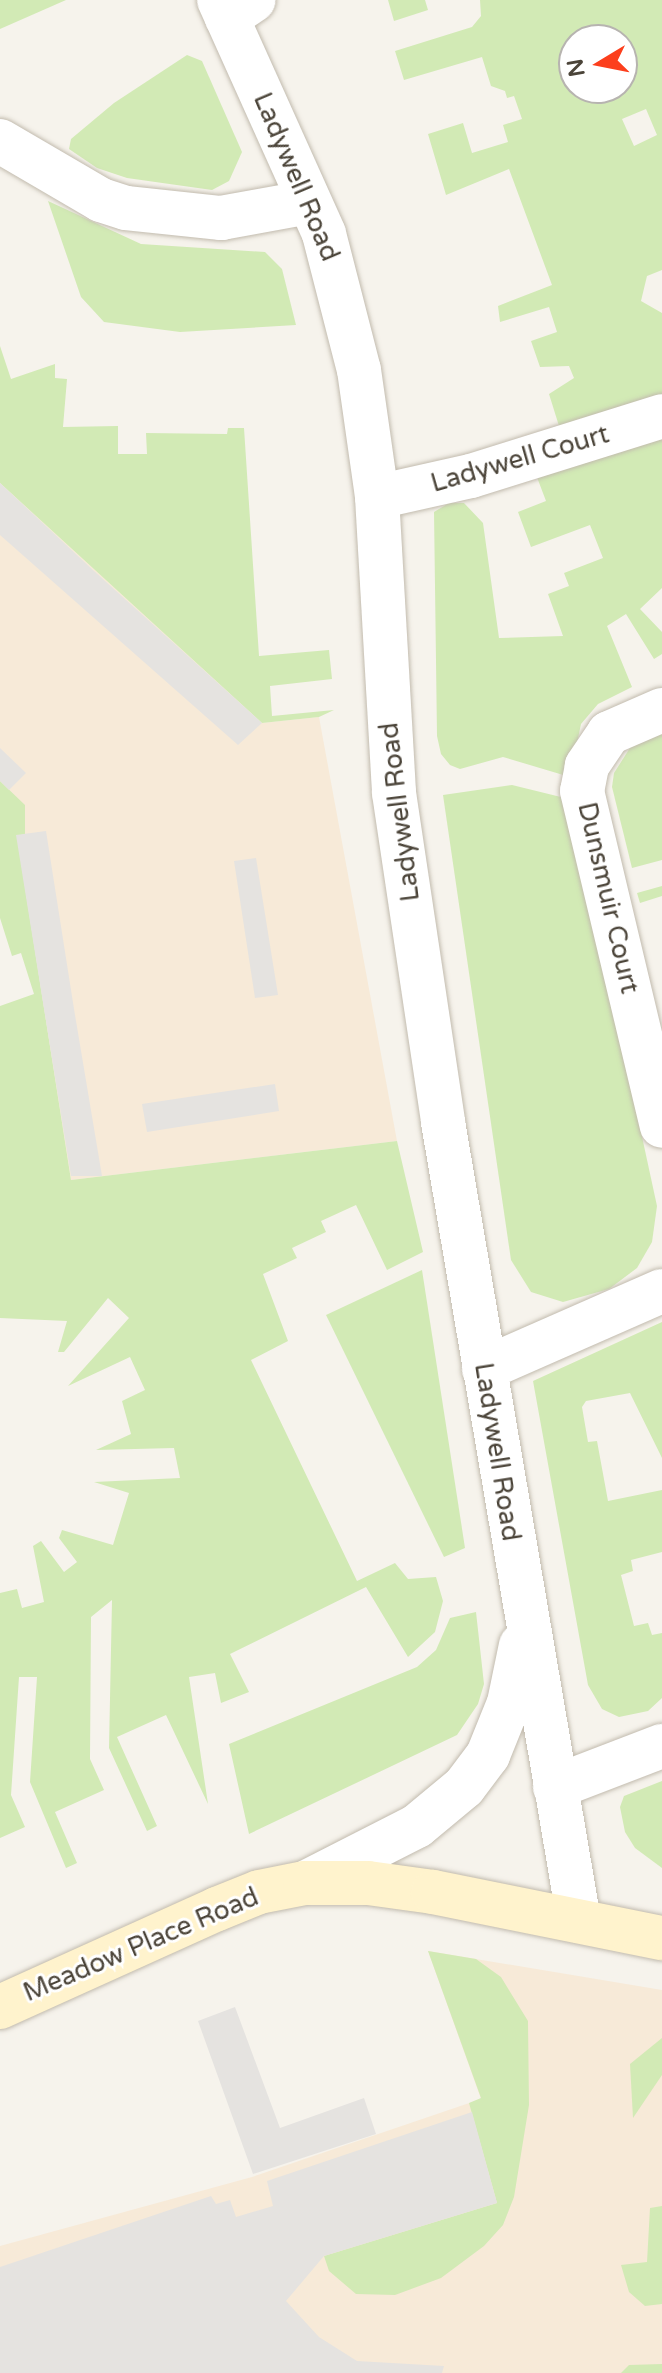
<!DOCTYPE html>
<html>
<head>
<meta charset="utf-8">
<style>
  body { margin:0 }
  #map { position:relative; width:662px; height:2373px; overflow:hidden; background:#f6f3ec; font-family:"Varela Round",sans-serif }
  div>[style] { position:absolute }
  .commercial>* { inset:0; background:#f7ead8 }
  .green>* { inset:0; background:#d2eab5 }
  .parking>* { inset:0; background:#e5e3e0 }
  .roads { filter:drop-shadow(0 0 2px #c2bbae) drop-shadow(0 0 2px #c2bbae) }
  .minor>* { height:44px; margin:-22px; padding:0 22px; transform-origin:22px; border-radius:22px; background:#fff }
  .tertiary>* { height:44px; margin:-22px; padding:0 22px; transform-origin:22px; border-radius:22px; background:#fff }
  .secondary>* { height:44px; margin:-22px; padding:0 22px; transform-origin:22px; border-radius:22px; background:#fff3cd }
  span { translate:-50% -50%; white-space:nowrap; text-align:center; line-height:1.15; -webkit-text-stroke:6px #fff; paint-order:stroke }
  .street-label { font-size:26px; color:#4b4439 }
  .north { position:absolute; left:558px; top:24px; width:80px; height:80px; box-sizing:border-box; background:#fff; border:2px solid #b7b4b0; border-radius:50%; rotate:260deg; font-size:22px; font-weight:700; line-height:32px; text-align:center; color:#4b4439 }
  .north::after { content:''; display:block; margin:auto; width:28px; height:36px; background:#fc3f1d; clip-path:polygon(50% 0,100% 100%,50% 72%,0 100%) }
</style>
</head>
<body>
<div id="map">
  <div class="commercial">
    <i style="clip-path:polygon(0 483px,262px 723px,319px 717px,397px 1141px,71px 1180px,27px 901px,0 806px)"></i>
    <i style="clip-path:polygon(428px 1951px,662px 1990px,662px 2373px,0 2373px,0 2246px,252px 2177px,481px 2099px)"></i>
  </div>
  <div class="green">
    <i style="clip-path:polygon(0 0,66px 0,0 29px)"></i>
    <i style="clip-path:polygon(388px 0,425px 0,428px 10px,394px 21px)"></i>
    <i style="clip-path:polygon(evenodd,480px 0,662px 0,662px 270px,647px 276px,641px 301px,662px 313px,662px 395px,559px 426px,549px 394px,574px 378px,569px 366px,540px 367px,531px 341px,557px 332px,549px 307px,500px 322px,498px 306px,552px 285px,509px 169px,446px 195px,428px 134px,463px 123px,472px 153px,508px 142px,503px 125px,522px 119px,514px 96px,507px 98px,505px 91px,491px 86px,482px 57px,404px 80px,395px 51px,472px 27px,481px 16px,480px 0,574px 40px,622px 40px,622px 88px,574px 88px,574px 40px,480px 0,646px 109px,657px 135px,634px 146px,622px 119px,646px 109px)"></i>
    <i style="clip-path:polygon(187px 55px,202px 61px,242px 152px,229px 181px,212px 190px,127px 178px,97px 168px,69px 149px,71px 139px,114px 103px)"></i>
    <i style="clip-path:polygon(48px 201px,141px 244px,265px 252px,282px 269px,296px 325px,180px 332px,104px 322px,81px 297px)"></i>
    <i style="clip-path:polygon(0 346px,11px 379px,55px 364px,55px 378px,67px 379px,63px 427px,118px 426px,118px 454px,147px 454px,146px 433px,227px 434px,228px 428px,244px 428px,259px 656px,329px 650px,332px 679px,270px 686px,272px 716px,334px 710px,319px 717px,262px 723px,0 483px)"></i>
    <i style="clip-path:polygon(662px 432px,662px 588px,640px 609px,662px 632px,662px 654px,654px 659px,626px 614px,607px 626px,632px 687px,598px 704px,581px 724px,570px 777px,503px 757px,460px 769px,450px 765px,441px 754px,437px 736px,434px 512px,449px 503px,464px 503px,483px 523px,499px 638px,563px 636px,548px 594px,569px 586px,564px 573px,603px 558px,590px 525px,531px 547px,518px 512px,546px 501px,535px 472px)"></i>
    <i style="clip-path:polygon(662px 729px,662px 860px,632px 868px,612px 787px,614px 773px,635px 740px)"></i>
    <i style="clip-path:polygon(0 781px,25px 805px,25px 834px,17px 836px,71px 1180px,397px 1141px,423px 1252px,387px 1270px,356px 1205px,321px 1221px,326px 1232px,292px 1248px,297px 1258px,263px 1274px,288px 1341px,251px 1360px,357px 1581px,395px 1563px,408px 1579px,436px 1577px,443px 1601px,435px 1632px,408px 1657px,366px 1587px,230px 1654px,249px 1692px,221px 1703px,215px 1673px,189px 1677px,208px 1804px,166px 1715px,117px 1737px,157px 1826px,147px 1831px,109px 1748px,112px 1600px,91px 1617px,90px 1759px,104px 1790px,55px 1812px,77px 1863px,66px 1868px,30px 1782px,37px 1677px,19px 1677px,11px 1795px,25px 1827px,0 1838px,0 1593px,17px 1589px,22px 1608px,44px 1602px,33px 1546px,41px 1541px,64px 1572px,77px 1562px,59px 1538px,62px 1530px,113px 1545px,129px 1493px,94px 1482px,180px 1478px,174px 1448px,96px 1450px,131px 1434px,122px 1401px,145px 1390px,130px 1357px,68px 1386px,129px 1318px,108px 1298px,64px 1352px,58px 1352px,67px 1321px,0 1318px,0 1006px,34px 994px,21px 953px,12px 956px,0 918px)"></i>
    <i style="clip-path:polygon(512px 785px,569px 799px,657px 1206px,652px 1242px,637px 1268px,609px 1289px,563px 1302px,531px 1292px,511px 1260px,443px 795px)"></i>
    <i style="clip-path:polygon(662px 886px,662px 896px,640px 903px,637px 893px)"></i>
    <i style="clip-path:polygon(422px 1270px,465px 1548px,444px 1557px,326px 1315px)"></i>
    <i style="clip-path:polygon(662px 1322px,662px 1458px,630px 1393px,586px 1401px,582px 1407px,588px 1442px,597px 1441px,608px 1501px,662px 1490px,662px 1552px,631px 1560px,633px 1571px,621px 1575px,634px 1626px,648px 1623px,652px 1635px,662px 1633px,662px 1698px,648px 1711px,619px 1717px,602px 1709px,588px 1685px,533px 1381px)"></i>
    <i style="clip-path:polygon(476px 1612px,484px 1684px,478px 1704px,457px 1735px,249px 1834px,229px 1744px,417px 1667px,436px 1650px,450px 1618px)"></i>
    <i style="clip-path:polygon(662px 1781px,662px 1868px,635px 1848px,625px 1832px,620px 1807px,624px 1796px)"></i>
    <i style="clip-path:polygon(428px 1951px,476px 1959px,501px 1977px,528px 2021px,529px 2105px,514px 2197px,503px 2225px,484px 2246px,441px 2278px,395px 2295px,356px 2294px,329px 2271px,324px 2256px,497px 2203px,469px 2103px,481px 2098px)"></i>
    <i style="clip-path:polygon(662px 2038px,662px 2075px,633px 2118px,630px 2064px)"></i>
    <i style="clip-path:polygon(662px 2206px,662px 2304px,645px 2306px,629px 2292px,621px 2265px,647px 2262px,650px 2208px)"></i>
    <i style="clip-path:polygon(662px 2364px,662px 2373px,621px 2373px,629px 2365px)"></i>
  </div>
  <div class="parking">
    <i style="clip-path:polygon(0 483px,94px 571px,262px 723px,238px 745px,0 535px)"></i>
    <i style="clip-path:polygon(0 748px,26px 773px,9px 790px,0 781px)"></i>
    <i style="clip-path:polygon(46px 831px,74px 1009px,102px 1176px,71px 1176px,16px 835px)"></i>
    <i style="clip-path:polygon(256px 858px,278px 995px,255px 998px,234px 861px)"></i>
    <i style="clip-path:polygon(275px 1084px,279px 1111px,147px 1132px,142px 1104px)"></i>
    <i style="clip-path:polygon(235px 2007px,280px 2128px,364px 2098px,376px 2134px,253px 2174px,198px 2021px)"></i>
    <i style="clip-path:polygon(472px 2112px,497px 2203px,324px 2256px,286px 2301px,319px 2337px,357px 2361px,444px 2366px,442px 2373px,0 2373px,0 2267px,211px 2196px,216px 2204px,230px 2200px,236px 2217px,273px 2206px,267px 2181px)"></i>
  </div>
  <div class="roads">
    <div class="minor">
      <i style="left:227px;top:18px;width:32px;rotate:-34deg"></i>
      <i style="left:0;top:141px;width:117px;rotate:30.3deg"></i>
      <i style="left:101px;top:200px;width:26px;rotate:18deg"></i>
      <i style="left:126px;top:208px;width:96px;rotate:6deg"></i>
      <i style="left:221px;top:218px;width:89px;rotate:-10.3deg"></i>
      <i style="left:377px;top:497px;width:96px;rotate:-12.6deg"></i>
      <i style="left:471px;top:476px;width:200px;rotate:-17.4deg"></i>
      <i style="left:662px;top:710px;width:58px;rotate:156.5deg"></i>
      <i style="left:609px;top:733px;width:40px;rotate:124deg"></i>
      <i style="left:587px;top:766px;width:25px;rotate:101deg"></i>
      <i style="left:582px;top:791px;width:344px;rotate:76.6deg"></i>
      <i style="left:484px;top:1369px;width:194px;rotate:-23.7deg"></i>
      <i style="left:555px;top:1787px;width:115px;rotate:-21deg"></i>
    </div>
    <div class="tertiary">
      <i style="left:219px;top:0;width:256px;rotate:65.8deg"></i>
      <i style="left:324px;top:234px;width:140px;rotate:75.6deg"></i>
      <i style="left:359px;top:370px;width:128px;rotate:81.9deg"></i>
      <i style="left:377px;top:497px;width:296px;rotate:86.7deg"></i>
      <i style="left:394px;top:793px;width:333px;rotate:81.5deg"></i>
      <i style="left:443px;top:1122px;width:810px;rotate:80.34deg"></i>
      <i style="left:305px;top:1883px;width:126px;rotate:-27deg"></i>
      <i style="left:417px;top:1826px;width:61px;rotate:-39.7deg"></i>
      <i style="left:464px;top:1787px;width:40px;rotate:-53deg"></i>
      <i style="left:488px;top:1755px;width:56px;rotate:-68deg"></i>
      <i style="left:509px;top:1703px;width:59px;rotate:-78.3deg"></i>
    </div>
    <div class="secondary">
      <i style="left:0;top:2007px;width:238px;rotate:-24.3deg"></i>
      <i style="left:217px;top:1909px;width:45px;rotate:-22deg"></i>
      <i style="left:259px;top:1892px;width:47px;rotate:-11.1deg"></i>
      <i style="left:305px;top:1883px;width:63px"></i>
      <i style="left:368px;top:1883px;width:66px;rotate:7.9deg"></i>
      <i style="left:433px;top:1892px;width:234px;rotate:11.4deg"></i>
    </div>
  </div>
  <div class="street-label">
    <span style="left:296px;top:177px;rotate:67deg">Ladywell Road</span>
    <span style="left:520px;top:459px;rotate:-16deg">Ladywell Court</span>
    <span style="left:400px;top:812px;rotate:-97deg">Ladywell Road</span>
    <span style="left:608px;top:898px;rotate:77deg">Dunsmuir Court</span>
    <span style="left:497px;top:1452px;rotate:81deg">Ladywell Road</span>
    <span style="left:141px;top:1945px;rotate:-23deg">Meadow Place Road</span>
  </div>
  <div class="north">N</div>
</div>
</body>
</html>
